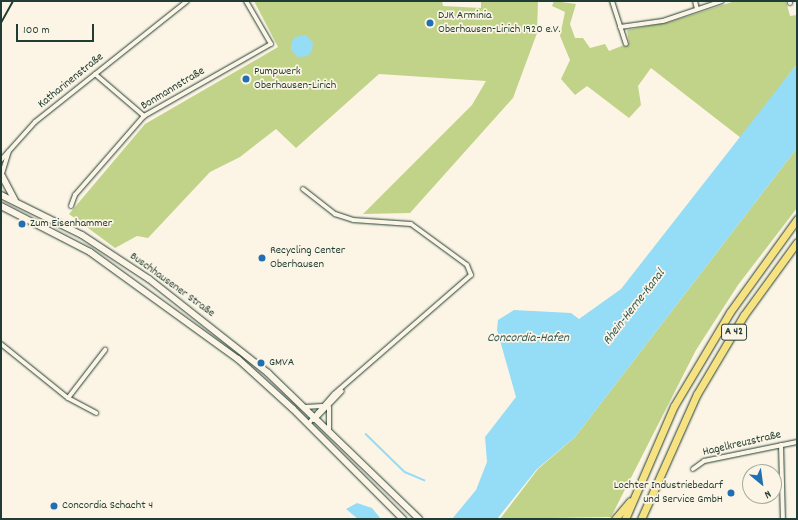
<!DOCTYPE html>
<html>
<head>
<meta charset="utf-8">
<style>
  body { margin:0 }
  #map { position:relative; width:798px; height:520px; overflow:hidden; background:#fcf5e5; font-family:Dekko,sans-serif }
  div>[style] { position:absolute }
  .green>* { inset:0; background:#c0d389 }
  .water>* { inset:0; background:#95dcf7 }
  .stream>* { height:1.5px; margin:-0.75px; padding:0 0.75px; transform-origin:0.75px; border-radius:0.75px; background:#95dcf7 }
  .roads { filter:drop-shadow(0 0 1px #1f3d34) drop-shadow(0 0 1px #1f3d34) }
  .minor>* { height:4px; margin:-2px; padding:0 2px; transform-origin:2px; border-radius:2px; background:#fcf5e5 }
  .secondary>* { height:6px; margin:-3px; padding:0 3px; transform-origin:3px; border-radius:3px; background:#fcf5e5 }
  .motorway>* { height:7px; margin:-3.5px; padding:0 3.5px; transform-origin:3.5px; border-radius:3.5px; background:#f7e281 }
  .rail>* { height:1.5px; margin:-0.75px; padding:0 0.75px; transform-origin:0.75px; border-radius:0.75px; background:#1f3d34 }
  .dots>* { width:11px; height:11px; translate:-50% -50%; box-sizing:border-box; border:2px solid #fcf5e5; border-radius:50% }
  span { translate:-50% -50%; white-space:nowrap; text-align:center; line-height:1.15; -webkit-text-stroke:3.5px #fcf5e5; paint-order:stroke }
  .shield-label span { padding:1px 3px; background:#fcf5e5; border:1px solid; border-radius:3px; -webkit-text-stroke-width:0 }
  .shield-label { font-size:11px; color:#1f3d34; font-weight:700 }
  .poi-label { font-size:12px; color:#1f3d34 }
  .left { translate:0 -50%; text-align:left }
  .right { translate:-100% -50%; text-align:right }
  .street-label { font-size:12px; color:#1f3d34 }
  .water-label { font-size:13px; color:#375d5b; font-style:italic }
  .frame { position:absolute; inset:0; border:2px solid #1f3d34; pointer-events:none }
  .north { position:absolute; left:742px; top:464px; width:40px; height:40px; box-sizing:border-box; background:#fcf5e5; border:1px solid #a4ab9e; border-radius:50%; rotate:151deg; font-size:11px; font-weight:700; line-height:16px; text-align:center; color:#1f3d34 }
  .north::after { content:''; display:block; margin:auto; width:14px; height:18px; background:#1f6fb2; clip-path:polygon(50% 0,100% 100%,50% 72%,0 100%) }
  .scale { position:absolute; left:16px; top:24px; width:78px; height:18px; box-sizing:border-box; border:2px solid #1f3d34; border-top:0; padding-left:5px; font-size:12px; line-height:14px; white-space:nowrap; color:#1f3d34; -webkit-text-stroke:3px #fcf5e5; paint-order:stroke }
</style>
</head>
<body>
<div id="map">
  <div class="green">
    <i style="clip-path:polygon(254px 1px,442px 1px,443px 6px,481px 8px,481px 1px,538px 1px,537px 33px,513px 98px,410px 213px,363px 214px,472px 105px,486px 81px,379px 74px,296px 148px,276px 129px,240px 157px,210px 172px,148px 238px,137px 236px,115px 248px,69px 214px,145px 124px,278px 47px)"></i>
    <i style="clip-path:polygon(554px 1px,576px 4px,570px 24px,575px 38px,583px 38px,590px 48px,605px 44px,609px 51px,629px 43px,627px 30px,670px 22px,735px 1px,786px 1px,790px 16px,797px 15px,797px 64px,741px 138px,651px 68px,638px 86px,641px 105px,629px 118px,587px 86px,575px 95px,561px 79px,570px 60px,560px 36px,565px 12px,552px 6px)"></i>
    <i style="clip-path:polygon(797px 148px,797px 208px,738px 285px,696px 350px,611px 517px,500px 519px,538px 469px,575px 437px)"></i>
  </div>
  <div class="water">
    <i style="clip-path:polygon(306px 35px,313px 43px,312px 50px,308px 56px,298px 57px,291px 50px,291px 43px,295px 37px)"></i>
    <i style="clip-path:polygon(797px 64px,797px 148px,575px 437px,537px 469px,497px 519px,452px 519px,476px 490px,487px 462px,485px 437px,516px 397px,497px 330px,498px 320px,514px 310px,571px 313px,579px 319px,621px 289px)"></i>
    <i style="clip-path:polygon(357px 503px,372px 508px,381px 519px,358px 519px,346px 509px)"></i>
  </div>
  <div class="stream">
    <i style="left:366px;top:434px;width:54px;rotate:44.3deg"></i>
    <i style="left:405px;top:472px;width:21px;rotate:23deg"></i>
  </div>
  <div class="roads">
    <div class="minor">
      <i style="left:612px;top:1px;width:45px;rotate:72deg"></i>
      <i style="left:695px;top:1px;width:8px;rotate:76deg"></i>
      <i style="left:790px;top:1px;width:2px;rotate:90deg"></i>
      <i style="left:620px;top:27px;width:43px;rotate:-7.9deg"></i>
      <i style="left:663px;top:21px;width:62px;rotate:-18.7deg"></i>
      <i style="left:95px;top:74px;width:65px;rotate:40.6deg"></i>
      <i style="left:1px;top:160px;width:51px;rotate:-48.2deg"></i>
      <i style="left:35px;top:122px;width:194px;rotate:-38.5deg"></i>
      <i style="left:1px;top:177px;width:27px;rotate:-73deg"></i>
      <i style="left:303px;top:189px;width:41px;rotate:38deg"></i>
      <i style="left:335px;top:214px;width:19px;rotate:18deg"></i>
      <i style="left:353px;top:220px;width:58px;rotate:3.9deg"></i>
      <i style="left:411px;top:224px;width:69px;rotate:36.2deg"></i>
      <i style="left:467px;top:265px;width:11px;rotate:68deg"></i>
      <i style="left:471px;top:275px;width:181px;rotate:139deg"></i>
      <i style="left:334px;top:394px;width:40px;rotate:131deg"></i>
      <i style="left:71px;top:206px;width:12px;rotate:-70deg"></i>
      <i style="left:75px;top:195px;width:105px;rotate:-48.9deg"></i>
      <i style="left:144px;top:116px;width:146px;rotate:-29.6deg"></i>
      <i style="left:271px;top:44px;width:50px;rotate:-120.2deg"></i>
      <i style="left:1px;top:344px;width:86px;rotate:38.9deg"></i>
      <i style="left:68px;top:398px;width:61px;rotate:-52.4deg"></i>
      <i style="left:68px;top:398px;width:32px;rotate:28deg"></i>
      <i style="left:305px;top:407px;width:17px;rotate:-3deg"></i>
      <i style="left:329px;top:407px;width:22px;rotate:90deg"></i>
      <i style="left:314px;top:420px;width:40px;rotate:-46deg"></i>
      <i style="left:781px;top:445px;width:74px;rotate:88.5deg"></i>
      <i style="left:693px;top:469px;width:14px;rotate:-36deg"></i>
      <i style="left:704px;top:461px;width:95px;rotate:-11.5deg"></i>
    </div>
    <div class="secondary">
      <i style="left:2px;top:176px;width:27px;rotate:62deg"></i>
      <i style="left:1px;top:195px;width:90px;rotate:26.3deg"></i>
      <i style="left:82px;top:235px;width:80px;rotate:33.3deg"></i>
      <i style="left:149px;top:279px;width:152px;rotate:38.3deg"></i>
      <i style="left:268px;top:373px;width:210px;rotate:44deg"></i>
      <i style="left:1px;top:206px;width:100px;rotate:27.3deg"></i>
      <i style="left:90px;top:252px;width:183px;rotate:35.9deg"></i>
      <i style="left:238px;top:359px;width:74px;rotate:42.3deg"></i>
      <i style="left:293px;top:409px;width:156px;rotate:45deg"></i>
    </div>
    <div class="motorway">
      <i style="left:615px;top:519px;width:23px;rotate:-50deg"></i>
      <i style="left:625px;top:519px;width:123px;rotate:-66.6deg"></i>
      <i style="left:674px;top:406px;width:109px;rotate:-59.2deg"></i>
      <i style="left:730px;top:312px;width:115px;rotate:-54.2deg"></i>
      <i style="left:641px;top:519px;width:137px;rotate:-65.9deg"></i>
      <i style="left:697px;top:394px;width:92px;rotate:-59.3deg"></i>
      <i style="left:744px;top:315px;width:90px;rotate:-54deg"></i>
    </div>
  </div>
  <div class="rail">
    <i style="left:1px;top:2px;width:1px;rotate:-90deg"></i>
    <i style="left:1px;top:23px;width:25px;rotate:-61deg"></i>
  </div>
  <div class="dots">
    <i style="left:430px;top:23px;background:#1f6fb2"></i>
    <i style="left:246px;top:79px;background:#1f6fb2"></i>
    <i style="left:22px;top:224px;background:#1f6fb2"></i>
    <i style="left:262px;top:258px;background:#1f6fb2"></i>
    <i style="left:261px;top:363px;background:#1f6fb2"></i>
    <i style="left:731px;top:493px;background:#1f6fb2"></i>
    <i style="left:54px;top:506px;background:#1f6fb2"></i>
  </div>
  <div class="shield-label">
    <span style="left:734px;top:332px">A 42</span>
  </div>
  <div class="poi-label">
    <span class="left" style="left:438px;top:23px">DJK Arminia<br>Oberhausen-Lirich 1920 e.V.</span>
    <span class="left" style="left:254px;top:79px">Pumpwerk<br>Oberhausen-Lirich</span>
    <span class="left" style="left:30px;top:224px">Zum Eisenhammer</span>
    <span class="left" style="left:270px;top:258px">Recycling Center<br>Oberhausen</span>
    <span class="left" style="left:269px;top:363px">GMVA</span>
    <span class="right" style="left:723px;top:493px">Lochter Industriebedarf<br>und Service GmbH</span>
    <span class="left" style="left:62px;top:506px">Concordia Schacht 4</span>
  </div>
  <div class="street-label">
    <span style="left:71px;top:81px;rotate:-39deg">Katharinenstraße</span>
    <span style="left:173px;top:89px;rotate:-31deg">Bonmannstraße</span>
    <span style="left:172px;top:285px;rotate:36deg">Buschhausener Straße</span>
    <span style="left:742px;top:444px;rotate:-13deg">Hagelkreuzstraße</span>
  </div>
  <div class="water-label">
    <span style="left:635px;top:308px;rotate:-52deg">Rhein-Herne-Kanal</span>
    <span style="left:528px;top:339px">Concordia-Hafen</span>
  </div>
  <div class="frame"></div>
  <div class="north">N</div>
  <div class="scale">100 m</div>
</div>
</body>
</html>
